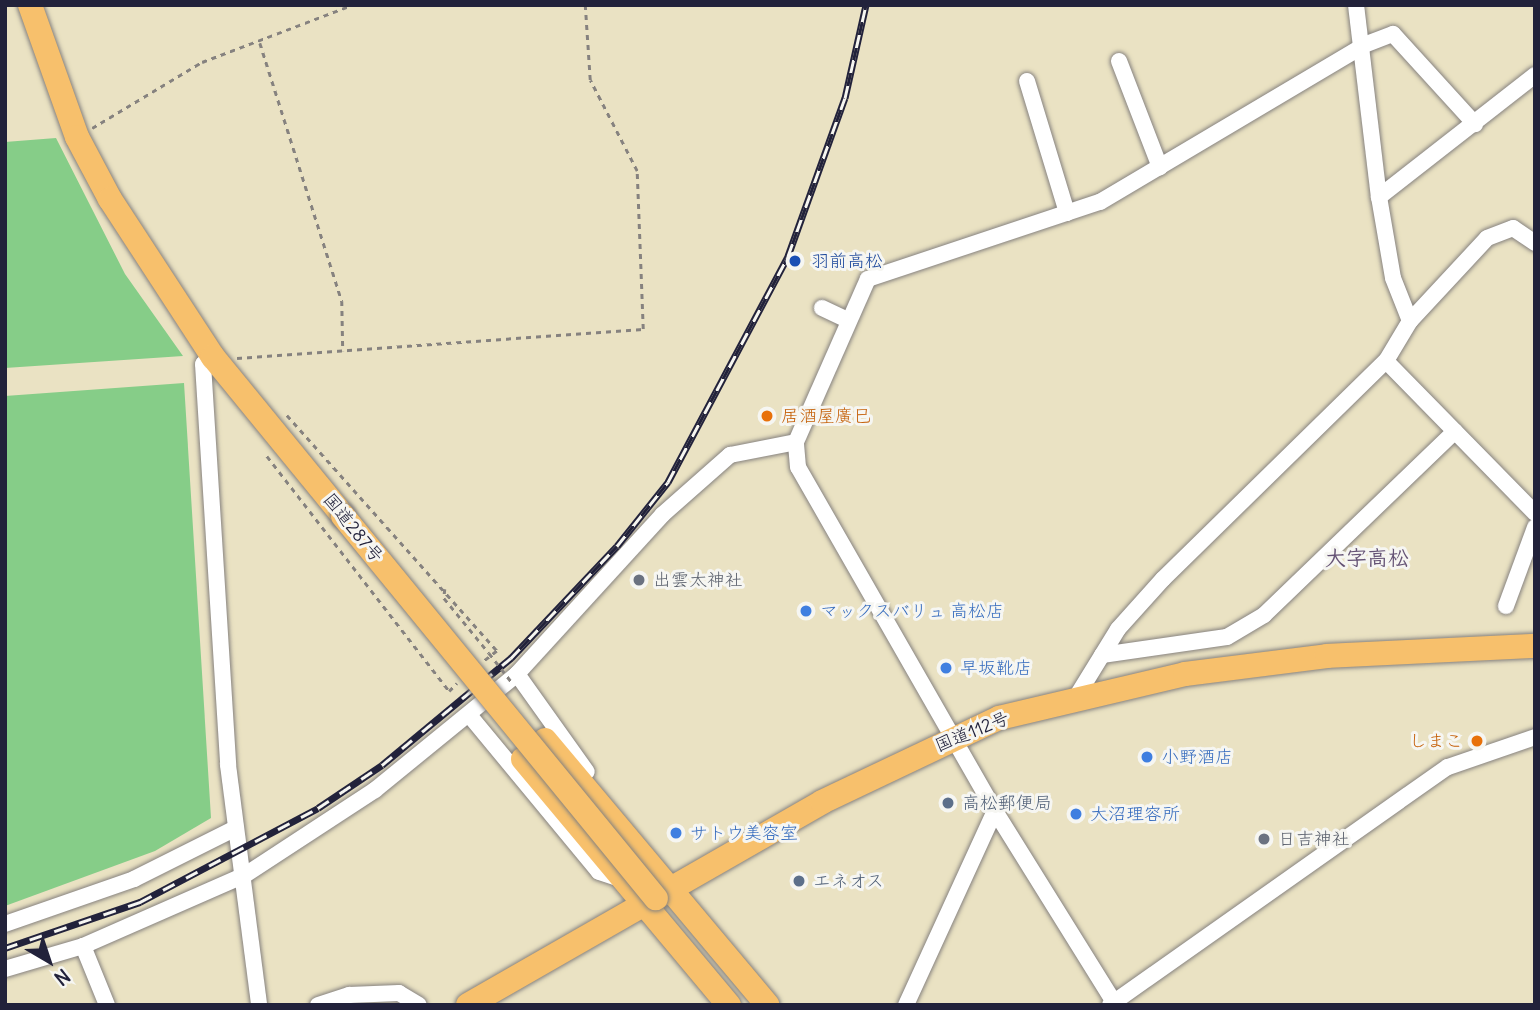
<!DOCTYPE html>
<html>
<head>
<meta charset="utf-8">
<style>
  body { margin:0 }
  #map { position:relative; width:1540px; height:1010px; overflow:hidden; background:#eae2c3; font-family:Delius,"Klee One",sans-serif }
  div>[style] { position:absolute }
  .green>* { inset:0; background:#86cd88 }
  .path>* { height:2.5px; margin-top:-1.25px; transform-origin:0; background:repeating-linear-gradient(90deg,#86827f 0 5px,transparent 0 10px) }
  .roads { filter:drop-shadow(0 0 2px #86827f) drop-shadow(0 0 2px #86827f) }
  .minor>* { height:16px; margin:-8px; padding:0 8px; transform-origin:8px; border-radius:8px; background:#fff }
  .highway>* { height:24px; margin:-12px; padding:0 12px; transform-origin:12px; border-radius:12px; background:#f7c06c }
  .rail>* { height:7px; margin-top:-3.5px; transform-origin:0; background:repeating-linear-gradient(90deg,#f6f6f2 0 13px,#22223b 0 26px); box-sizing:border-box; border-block:2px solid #22223b }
  .path-bridge>* { height:2.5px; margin-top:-1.25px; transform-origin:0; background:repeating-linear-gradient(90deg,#86827f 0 5px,transparent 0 10px) }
  .bridges { filter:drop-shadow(0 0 2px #86827f) drop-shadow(0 0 2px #86827f) }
  .highway-bridge>* { height:24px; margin:-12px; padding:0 12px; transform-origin:12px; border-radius:12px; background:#f7c06c }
  .dots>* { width:19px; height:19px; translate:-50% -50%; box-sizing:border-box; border:4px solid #f6f6f2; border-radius:50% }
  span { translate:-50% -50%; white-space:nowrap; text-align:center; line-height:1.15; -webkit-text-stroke:6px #f6f6f2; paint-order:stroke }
  .transit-label { font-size:18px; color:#164399 }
  .left { translate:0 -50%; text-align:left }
  .food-label { font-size:18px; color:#c56008 }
  .right { translate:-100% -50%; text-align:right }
  .street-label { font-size:18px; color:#22223b }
  .worship-label { font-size:18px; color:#5b616d }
  .shop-label { font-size:18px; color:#366cbe }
  .service-label { font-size:18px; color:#4e5e75 }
  .quarter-label { font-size:21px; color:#655375; font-weight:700 }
  .frame { position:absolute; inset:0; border:7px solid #22223b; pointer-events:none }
  .north { position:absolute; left:14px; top:926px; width:70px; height:70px; -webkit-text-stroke:5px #f6f6f2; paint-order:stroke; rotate:141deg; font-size:19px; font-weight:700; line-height:28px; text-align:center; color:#22223b }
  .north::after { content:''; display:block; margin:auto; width:24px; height:32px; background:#22223b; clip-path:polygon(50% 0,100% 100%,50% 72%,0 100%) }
</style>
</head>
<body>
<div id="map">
  <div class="green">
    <i style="clip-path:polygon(56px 138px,125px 274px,183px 356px,5px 368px,5px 142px)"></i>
    <i style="clip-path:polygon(184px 383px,211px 818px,155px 851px,5px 906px,5px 396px)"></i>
  </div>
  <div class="path">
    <i style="left:260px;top:43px;width:271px;rotate:72.4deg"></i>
    <i style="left:342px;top:301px;width:50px;rotate:88.9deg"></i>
    <i style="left:92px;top:128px;width:128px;rotate:-31deg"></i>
    <i style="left:202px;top:62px;width:160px;rotate:-20.8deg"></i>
    <i style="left:237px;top:358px;width:407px;rotate:-4.1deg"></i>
    <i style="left:643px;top:329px;width:158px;rotate:-92.2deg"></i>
    <i style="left:637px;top:171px;width:102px;rotate:-117.3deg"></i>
    <i style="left:590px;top:80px;width:75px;rotate:-93.8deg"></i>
    <i style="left:287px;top:415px;width:316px;rotate:48.3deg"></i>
    <i style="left:497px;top:651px;width:16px;rotate:142deg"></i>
    <i style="left:267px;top:456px;width:297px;rotate:52.2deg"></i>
    <i style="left:449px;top:691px;width:11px;rotate:-45deg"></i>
    <i style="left:445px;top:589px;width:9px;rotate:96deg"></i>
    <i style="left:444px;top:598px;width:71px;rotate:50.7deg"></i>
  </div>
  <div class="roads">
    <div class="minor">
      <i style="left:1356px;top:5px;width:193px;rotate:83.2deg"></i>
      <i style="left:1119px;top:61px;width:114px;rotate:68.9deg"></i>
      <i style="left:1027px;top:81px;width:138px;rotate:73.1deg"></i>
      <i style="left:822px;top:308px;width:29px;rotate:25deg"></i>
      <i style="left:1410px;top:321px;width:113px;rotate:-47.1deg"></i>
      <i style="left:1487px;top:238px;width:28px;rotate:-21deg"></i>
      <i style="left:1513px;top:228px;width:27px;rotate:34deg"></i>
      <i style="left:213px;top:357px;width:12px;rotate:145deg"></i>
      <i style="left:203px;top:364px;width:402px;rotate:86.4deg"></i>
      <i style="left:228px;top:765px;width:242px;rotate:82.6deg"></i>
      <i style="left:1386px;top:361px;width:213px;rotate:45.6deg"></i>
      <i style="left:1506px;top:606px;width:84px;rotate:-69.8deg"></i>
      <i style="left:1102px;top:655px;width:126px;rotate:-8.2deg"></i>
      <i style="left:1227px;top:637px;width:43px;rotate:-30.7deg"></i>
      <i style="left:1264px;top:615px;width:265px;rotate:-43.9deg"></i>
      <i style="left:517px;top:674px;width:120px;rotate:54.5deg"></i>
      <i style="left:1075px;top:699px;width:82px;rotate:-58.4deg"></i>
      <i style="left:1118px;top:629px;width:67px;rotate:-48deg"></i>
      <i style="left:1163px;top:579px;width:312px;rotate:-44.4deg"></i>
      <i style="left:1386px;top:361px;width:47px;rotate:-59deg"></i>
      <i style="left:1410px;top:321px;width:46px;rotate:-111.6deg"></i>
      <i style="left:1393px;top:278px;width:82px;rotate:-99.8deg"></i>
      <i style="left:1379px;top:197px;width:198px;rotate:-38deg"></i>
      <i style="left:470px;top:716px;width:202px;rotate:50.4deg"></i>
      <i style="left:599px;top:872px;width:23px;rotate:18deg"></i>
      <i style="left:995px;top:811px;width:225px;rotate:58.1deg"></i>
      <i style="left:5px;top:924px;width:137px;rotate:-19.2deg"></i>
      <i style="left:134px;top:879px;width:110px;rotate:-26.6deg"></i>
      <i style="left:83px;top:946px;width:64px;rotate:67.9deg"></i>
      <i style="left:5px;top:969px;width:81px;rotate:-16.4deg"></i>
      <i style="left:83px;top:946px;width:177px;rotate:-23.7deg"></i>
      <i style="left:245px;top:875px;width:155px;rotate:-33.2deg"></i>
      <i style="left:375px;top:790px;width:183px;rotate:-39.2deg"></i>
      <i style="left:517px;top:674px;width:215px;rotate:-47.6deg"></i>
      <i style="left:662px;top:515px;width:91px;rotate:-41.4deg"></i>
      <i style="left:730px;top:455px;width:67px;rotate:-11.1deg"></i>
      <i style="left:318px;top:1005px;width:33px;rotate:-18deg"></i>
      <i style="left:349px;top:995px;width:50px;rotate:-2.3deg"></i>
      <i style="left:399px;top:993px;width:23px;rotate:31deg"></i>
      <i style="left:906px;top:1005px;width:213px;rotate:-65.4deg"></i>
      <i style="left:995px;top:811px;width:396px;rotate:-119.8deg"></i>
      <i style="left:798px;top:467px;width:25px;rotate:-95deg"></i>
      <i style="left:796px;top:442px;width:178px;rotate:-66.2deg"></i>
      <i style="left:868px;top:279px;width:244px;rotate:-18.4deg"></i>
      <i style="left:1100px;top:202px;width:307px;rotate:-30.7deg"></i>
      <i style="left:1364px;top:45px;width:31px;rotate:-21deg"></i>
      <i style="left:1393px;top:34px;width:122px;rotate:47.7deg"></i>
      <i style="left:1110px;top:1005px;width:413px;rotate:-35.2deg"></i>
      <i style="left:1448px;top:767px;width:92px;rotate:-19deg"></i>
    </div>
    <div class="highway">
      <i style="left:30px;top:5px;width:140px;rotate:70.4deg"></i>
      <i style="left:77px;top:137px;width:70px;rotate:62deg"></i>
      <i style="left:110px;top:199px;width:189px;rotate:56.9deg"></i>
      <i style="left:213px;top:357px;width:205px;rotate:50.7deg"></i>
      <i style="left:545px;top:740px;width:346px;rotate:50deg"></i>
      <i style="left:523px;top:759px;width:321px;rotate:50.1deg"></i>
      <i style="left:468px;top:1005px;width:408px;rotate:-29.8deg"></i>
      <i style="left:822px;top:802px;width:196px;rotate:-25.4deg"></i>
      <i style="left:999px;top:718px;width:191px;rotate:-13.3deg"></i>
      <i style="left:1185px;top:674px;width:143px;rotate:-7.2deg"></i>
      <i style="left:1327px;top:656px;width:208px;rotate:-2.8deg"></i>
    </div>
  </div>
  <div class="rail">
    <i style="left:5px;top:948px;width:143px;rotate:-18.8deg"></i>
    <i style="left:140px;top:902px;width:201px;rotate:-27.8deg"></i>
    <i style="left:318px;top:808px;width:77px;rotate:-33.9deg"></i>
    <i style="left:382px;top:765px;width:168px;rotate:-39.7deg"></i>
    <i style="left:511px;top:658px;width:154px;rotate:-46.6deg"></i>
    <i style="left:617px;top:546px;width:82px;rotate:-51.4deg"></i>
    <i style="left:668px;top:482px;width:256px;rotate:-62deg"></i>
    <i style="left:788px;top:256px;width:168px;rotate:-70.2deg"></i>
    <i style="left:845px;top:98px;width:95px;rotate:-77.3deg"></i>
  </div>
  <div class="path-bridge">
    <i style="left:489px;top:653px;width:36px;rotate:52deg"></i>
  </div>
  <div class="bridges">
    <div class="highway-bridge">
      <i style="left:343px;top:516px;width:494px;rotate:50.7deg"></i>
    </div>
  </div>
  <div class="dots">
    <i style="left:795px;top:261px;background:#1a4fb4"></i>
    <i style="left:767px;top:416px;background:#e8710a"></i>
    <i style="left:639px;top:580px;background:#6b7280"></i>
    <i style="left:806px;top:611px;background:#3f7fe0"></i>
    <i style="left:946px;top:668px;background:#3f7fe0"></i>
    <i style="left:1477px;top:741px;background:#e8710a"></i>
    <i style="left:1147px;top:757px;background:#3f7fe0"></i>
    <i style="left:948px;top:803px;background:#5c6f8a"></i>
    <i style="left:1076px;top:814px;background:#3f7fe0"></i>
    <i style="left:676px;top:833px;background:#3f7fe0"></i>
    <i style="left:1264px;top:839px;background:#6b7280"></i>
    <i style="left:799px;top:881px;background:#5c6f8a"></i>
  </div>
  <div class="transit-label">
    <span class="left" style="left:811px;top:261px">羽前高松</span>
  </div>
  <div class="food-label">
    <span class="left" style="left:781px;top:416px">居酒屋廣巳</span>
    <span class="right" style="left:1463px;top:741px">しまこ</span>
  </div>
  <div class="street-label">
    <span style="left:353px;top:528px;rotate:51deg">国道287号</span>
    <span style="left:972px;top:732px;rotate:-22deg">国道112号</span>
  </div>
  <div class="worship-label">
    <span class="left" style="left:653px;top:580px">出雲太神社</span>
    <span class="left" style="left:1278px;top:839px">日吉神社</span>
  </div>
  <div class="shop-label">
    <span class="left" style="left:820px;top:611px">マックスバリュ 高松店</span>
    <span class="left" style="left:960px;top:668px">早坂靴店</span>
    <span class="left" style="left:1161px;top:757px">小野酒店</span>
    <span class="left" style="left:1090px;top:814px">大沼理容所</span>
    <span class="left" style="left:690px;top:833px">サトウ美容室</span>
  </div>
  <div class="service-label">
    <span class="left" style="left:962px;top:803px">高松郵便局</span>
    <span class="left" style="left:813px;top:881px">エネオス</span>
  </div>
  <div class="quarter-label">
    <span style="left:1367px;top:558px">大字高松</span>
  </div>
  <div class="frame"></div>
  <div class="north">N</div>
</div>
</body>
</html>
